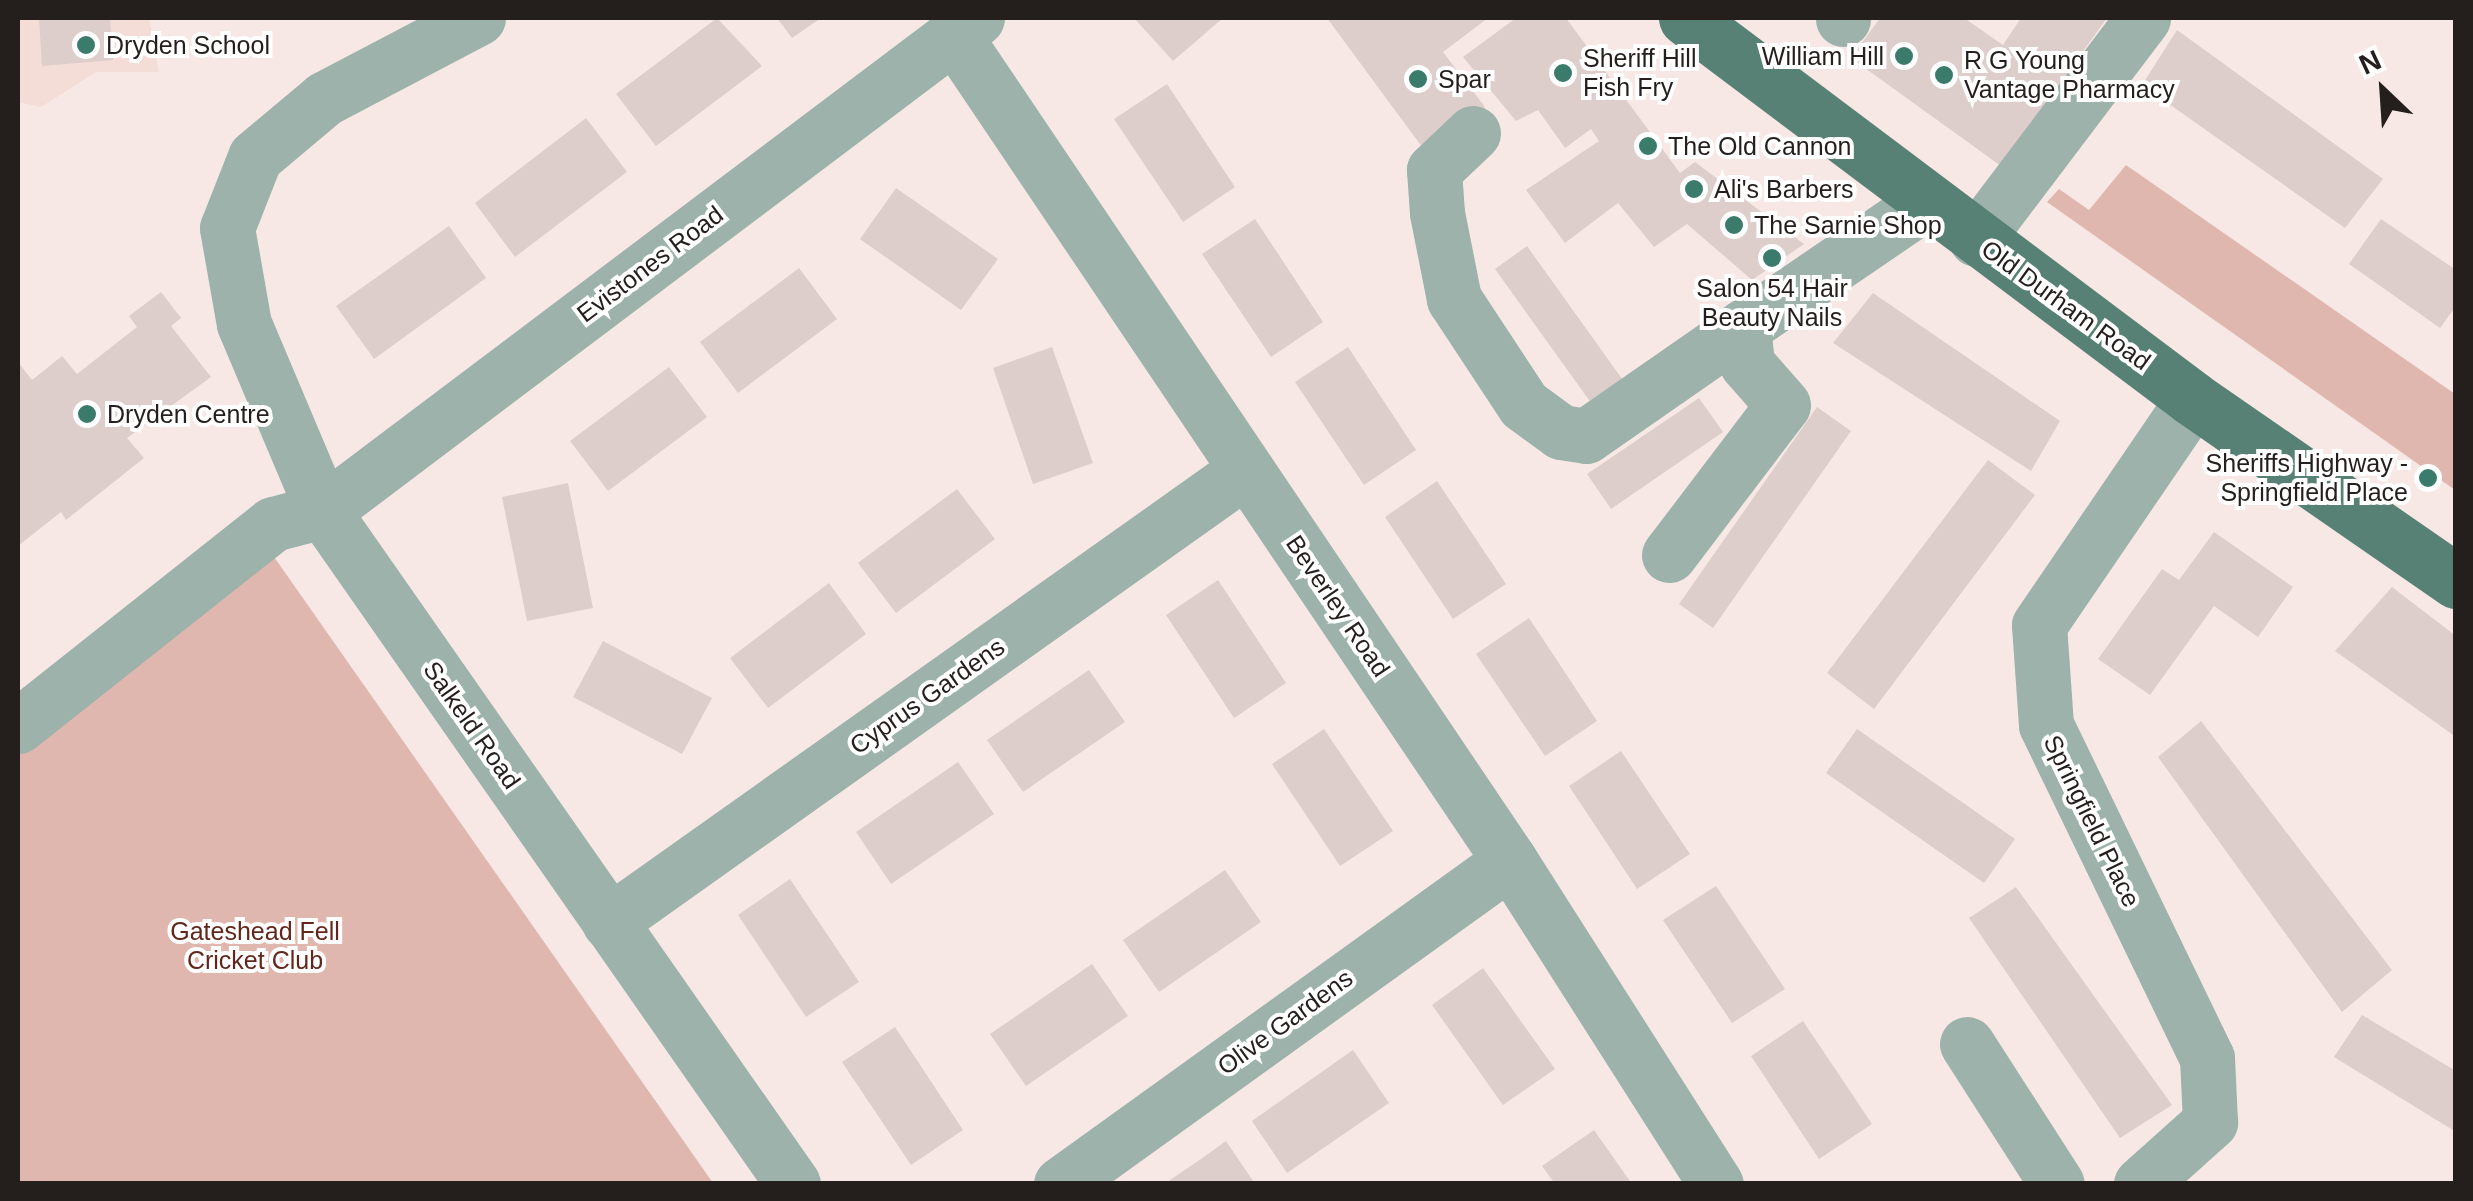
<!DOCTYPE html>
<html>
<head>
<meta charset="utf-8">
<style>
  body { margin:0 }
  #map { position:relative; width:2473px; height:1201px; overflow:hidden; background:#f7e8e5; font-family:Helvetica,sans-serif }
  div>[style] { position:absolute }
  .built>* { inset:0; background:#f4dcd7 }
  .green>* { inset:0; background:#e0b7ae }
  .building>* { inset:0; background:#ddcecb }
  .minor>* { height:55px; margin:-27.5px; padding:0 27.5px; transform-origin:27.5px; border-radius:27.5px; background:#9cb2ab }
  .major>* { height:55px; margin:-27.5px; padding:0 27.5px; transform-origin:27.5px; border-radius:27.5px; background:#588175 }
  .dots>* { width:28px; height:28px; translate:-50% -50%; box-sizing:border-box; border:5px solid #fff; border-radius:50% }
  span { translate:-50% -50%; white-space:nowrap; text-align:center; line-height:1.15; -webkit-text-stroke:8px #fff; paint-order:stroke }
  .poi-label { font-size:25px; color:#241e1d }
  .left { translate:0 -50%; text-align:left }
  .right { translate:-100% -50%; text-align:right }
  .street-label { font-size:25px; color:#241e1d }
  .park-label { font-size:25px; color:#62271b }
  .frame { position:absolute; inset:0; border:20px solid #241e1d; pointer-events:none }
  .north { position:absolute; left:2333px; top:40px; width:100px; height:100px; -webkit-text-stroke:8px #fff; paint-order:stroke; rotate:335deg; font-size:28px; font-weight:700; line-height:40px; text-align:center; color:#241e1d }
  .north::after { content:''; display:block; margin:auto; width:35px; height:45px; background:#241e1d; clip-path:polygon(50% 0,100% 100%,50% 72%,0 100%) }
</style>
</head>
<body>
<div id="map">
  <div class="built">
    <i style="clip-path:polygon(18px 18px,149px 18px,159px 72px,96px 72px,41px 107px,18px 102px)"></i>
  </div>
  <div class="green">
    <i style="clip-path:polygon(2126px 165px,2455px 394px,2455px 490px,2047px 202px,2059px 189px,2089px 210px)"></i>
    <i style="clip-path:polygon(272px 554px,713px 1183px,18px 1184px,18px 753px)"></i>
  </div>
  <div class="building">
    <i style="clip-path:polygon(39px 18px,110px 18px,113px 60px,42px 66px)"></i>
    <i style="clip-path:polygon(717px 18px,762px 66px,656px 146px,616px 94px)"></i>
    <i style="clip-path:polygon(777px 18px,821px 18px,792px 38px)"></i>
    <i style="clip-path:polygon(1134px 18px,1223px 18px,1173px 61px)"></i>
    <i style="clip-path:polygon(1327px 18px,1488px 18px,1443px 52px,1485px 107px,1425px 151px)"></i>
    <i style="clip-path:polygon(1516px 18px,1566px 18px,1680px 173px,1695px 162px,1804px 244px,1752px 280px,1687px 224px,1654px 247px,1618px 203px,1565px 243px,1526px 190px,1599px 141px,1591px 129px,1565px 148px,1538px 110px,1516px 121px,1463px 57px)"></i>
    <i style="clip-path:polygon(1880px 18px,1964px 18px,2003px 45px,2021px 18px,2107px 18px,2001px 166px,1851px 58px)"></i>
    <i style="clip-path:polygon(2177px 30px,2383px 179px,2345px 228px,2142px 85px)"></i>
    <i style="clip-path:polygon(1167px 84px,1235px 187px,1183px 222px,1114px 119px)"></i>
    <i style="clip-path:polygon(586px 118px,627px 172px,515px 257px,475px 203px)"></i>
    <i style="clip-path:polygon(896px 188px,998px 259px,961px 310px,860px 239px)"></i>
    <i style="clip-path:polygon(1255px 219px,1323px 322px,1271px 357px,1202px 254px)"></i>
    <i style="clip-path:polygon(2381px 219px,2456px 270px,2456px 306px,2440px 328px,2349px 264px)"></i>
    <i style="clip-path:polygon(449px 226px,486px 278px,374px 359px,336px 306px)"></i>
    <i style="clip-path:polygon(1527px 246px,1625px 383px,1594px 407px,1495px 269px)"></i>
    <i style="clip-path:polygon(799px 268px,837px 319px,738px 393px,700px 342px)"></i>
    <i style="clip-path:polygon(161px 292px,181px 318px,171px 326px,211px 377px,127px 438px,144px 458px,66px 520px,61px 512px,18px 546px,18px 362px,32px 380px,62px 356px,77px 374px,137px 327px,129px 316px)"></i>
    <i style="clip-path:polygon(1873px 293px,2060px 421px,2031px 471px,1833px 343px)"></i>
    <i style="clip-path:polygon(1052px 347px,1093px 463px,1033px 484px,993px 368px)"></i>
    <i style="clip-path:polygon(1348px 347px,1416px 450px,1364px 485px,1295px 382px)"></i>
    <i style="clip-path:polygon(669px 367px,707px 417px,608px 491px,570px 441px)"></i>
    <i style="clip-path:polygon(1699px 398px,1723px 432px,1611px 509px,1587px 474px)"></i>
    <i style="clip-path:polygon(1817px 407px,1851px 431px,1713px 628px,1679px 604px)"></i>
    <i style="clip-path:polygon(1988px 460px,2035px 495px,1874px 709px,1827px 673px)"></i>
    <i style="clip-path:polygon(1437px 481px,1506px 584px,1453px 619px,1385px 517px)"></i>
    <i style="clip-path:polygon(568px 483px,593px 608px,527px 621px,502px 497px)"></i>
    <i style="clip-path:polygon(957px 489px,995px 539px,896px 613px,858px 563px)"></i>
    <i style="clip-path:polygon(2214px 532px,2293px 587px,2258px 637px,2214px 606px,2150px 695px,2098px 659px,2162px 569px,2179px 580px)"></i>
    <i style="clip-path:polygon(1218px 580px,1286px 683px,1234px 718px,1166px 615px)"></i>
    <i style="clip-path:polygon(829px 583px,866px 634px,768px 708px,730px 658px)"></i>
    <i style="clip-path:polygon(2392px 587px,2456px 636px,2456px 737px,2335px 651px)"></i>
    <i style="clip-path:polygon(1529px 618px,1597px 721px,1545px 756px,1476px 654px)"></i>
    <i style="clip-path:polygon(603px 641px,712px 698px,682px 754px,573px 697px)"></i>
    <i style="clip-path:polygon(1089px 670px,1125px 722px,1023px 792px,987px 740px)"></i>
    <i style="clip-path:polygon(2201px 721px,2392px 970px,2342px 1012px,2158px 757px)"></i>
    <i style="clip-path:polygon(1324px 729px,1393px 831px,1340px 866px,1272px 764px)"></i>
    <i style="clip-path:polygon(1857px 729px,2015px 839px,1984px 883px,1826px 773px)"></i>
    <i style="clip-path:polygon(1621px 751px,1690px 854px,1637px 889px,1569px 786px)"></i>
    <i style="clip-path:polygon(958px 762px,994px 814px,891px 884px,856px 832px)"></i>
    <i style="clip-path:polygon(1225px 870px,1261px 922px,1159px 992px,1123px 940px)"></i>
    <i style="clip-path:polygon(790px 879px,859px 982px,806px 1017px,738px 915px)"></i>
    <i style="clip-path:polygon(1716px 886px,1785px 989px,1732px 1023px,1663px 920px)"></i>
    <i style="clip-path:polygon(2016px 887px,2172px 1105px,2120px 1138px,1969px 918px)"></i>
    <i style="clip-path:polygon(1092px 964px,1128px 1016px,1026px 1086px,990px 1034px)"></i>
    <i style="clip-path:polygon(1483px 968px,1555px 1069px,1503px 1105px,1432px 1005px)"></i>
    <i style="clip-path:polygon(2362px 1015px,2456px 1071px,2456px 1132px,2334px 1057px)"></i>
    <i style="clip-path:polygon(1803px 1021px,1872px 1124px,1819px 1159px,1751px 1056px)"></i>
    <i style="clip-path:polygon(895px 1027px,963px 1130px,911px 1165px,842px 1062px)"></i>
    <i style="clip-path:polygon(1353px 1050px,1389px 1103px,1287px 1173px,1252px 1121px)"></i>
    <i style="clip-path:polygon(1594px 1130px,1632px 1184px,1555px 1184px,1542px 1166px)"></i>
    <i style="clip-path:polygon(1226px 1141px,1255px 1184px,1164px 1184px,1201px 1159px)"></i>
  </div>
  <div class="minor">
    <i style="left:478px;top:18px;width:174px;rotate:152.3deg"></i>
    <i style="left:324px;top:99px;width:90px;rotate:140deg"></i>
    <i style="left:255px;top:157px;width:76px;rotate:111.5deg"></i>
    <i style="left:227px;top:228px;width:97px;rotate:80deg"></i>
    <i style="left:244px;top:324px;width:203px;rotate:67.1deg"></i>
    <i style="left:323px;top:511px;width:821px;rotate:55.07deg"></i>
    <i style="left:1843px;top:19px;width:1px;rotate:-90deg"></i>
    <i style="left:953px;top:34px;width:997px;rotate:56.04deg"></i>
    <i style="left:1510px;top:861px;width:383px;rotate:57.5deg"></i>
    <i style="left:1473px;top:133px;width:54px;rotate:136.5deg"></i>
    <i style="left:1434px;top:170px;width:43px;rotate:86deg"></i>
    <i style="left:1437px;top:213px;width:88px;rotate:78.8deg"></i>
    <i style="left:1454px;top:299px;width:127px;rotate:56.6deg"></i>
    <i style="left:1524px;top:405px;width:46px;rotate:36.1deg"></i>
    <i style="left:1561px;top:432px;width:25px;rotate:9deg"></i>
    <i style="left:1586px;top:436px;width:191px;rotate:-34.8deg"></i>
    <i style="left:1976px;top:239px;width:277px;rotate:-52.9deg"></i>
    <i style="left:1669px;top:555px;width:188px;rotate:-52.8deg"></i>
    <i style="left:1783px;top:405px;width:55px;rotate:-131.3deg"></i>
    <i style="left:1747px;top:364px;width:37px;rotate:-96deg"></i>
    <i style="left:1743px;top:327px;width:222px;rotate:-34.3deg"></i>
    <i style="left:18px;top:726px;width:325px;rotate:-38.4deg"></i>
    <i style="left:273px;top:524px;width:52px;rotate:-14.6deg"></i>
    <i style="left:323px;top:511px;width:819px;rotate:-37.01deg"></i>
    <i style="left:609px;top:922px;width:781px;rotate:-35.36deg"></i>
    <i style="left:1967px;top:1044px;width:166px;rotate:57.3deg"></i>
    <i style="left:1061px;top:1184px;width:553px;rotate:-35.73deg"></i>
    <i style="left:2141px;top:1184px;width:93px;rotate:-41.9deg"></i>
    <i style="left:2210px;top:1122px;width:64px;rotate:-92.7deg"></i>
    <i style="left:2207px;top:1058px;width:370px;rotate:-115.8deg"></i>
    <i style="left:2046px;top:725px;width:100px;rotate:-94deg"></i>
    <i style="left:2039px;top:625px;width:273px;rotate:-55.7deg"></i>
  </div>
  <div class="major">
    <i style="left:1686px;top:18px;width:634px;rotate:36.92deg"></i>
    <i style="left:2193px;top:399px;width:320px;rotate:34.7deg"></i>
  </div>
  <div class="dots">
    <i style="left:86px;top:45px;background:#3b7b6b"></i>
    <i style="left:1904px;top:56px;background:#3b7b6b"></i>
    <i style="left:1563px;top:73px;background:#3b7b6b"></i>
    <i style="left:1944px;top:75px;background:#3b7b6b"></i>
    <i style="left:1418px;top:79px;background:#3b7b6b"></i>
    <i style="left:1648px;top:146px;background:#3b7b6b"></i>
    <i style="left:1694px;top:189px;background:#3b7b6b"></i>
    <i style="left:1734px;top:225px;background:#3b7b6b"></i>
    <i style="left:1772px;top:258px;background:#3b7b6b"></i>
    <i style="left:87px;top:414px;background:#3b7b6b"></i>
    <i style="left:2428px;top:478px;background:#3b7b6b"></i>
  </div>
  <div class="poi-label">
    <span class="left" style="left:106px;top:45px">Dryden School</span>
    <span class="right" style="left:1884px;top:56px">William Hill</span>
    <span class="left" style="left:1583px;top:73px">Sheriff Hill<br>Fish Fry</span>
    <span class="left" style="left:1964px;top:75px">R G Young<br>Vantage Pharmacy</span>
    <span class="left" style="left:1438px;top:79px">Spar</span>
    <span class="left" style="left:1668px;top:146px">The Old Cannon</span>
    <span class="left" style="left:1714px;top:189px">Ali's Barbers</span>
    <span class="left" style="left:1754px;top:225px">The Sarnie Shop</span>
    <span style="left:1772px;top:303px">Salon 54 Hair<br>Beauty Nails</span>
    <span class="left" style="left:107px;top:414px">Dryden Centre</span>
    <span class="right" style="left:2408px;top:478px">Sheriffs Highway -<br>Springfield Place</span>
  </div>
  <div class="street-label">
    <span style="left:650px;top:264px;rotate:-37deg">Evistones Road</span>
    <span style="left:2066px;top:305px;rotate:36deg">Old Durham Road</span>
    <span style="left:1338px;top:606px;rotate:56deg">Beverley Road</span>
    <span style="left:927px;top:696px;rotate:-35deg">Cyprus Gardens</span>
    <span style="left:472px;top:725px;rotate:55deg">Salkeld Road</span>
    <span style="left:2092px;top:821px;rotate:64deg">Springfield Place</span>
    <span style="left:1285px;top:1022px;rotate:-36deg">Olive Gardens</span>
  </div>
  <div class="park-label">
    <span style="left:255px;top:946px">Gateshead Fell<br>Cricket Club</span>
  </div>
  <div class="frame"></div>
  <div class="north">N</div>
</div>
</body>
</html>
